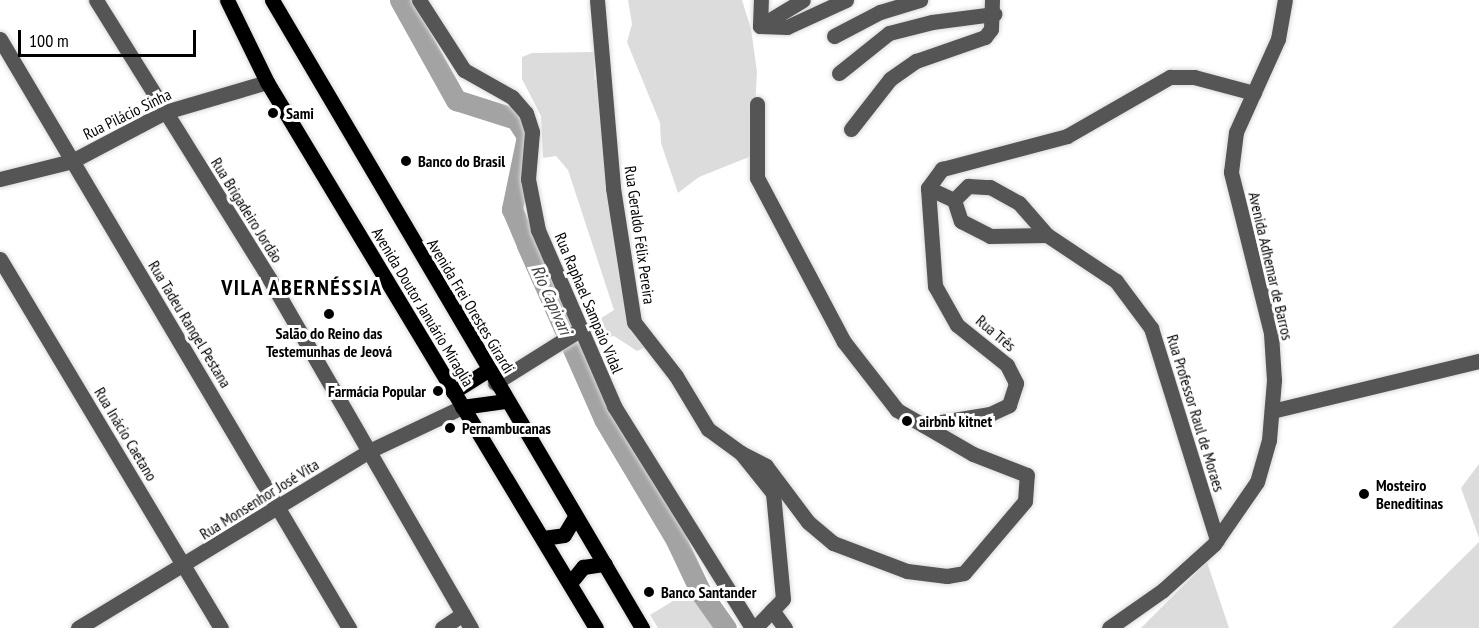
<!DOCTYPE html>
<html>
<head>
<meta charset="utf-8">
<style>
  body { margin:0 }
  #map { position:relative; width:1479px; height:628px; overflow:hidden; background:#fff; font-family:"PT Sans Narrow",sans-serif }
  div>[style] { position:absolute }
  .green>* { inset:0; background:#dcdcdc }
  .river>* { height:21px; margin:-10.5px; padding:0 10.5px; transform-origin:10.5px; border-radius:10.5px; background:#a3a3a3 }
  .roads { filter:drop-shadow(0 0 2px #dbdbdb) drop-shadow(0 0 2px #dbdbdb) }
  .minor>* { height:15px; margin:-7.5px; padding:0 7.5px; transform-origin:7.5px; border-radius:7.5px; background:#555 }
  .major>* { height:15px; margin:-7.5px; padding:0 7.5px; transform-origin:7.5px; border-radius:7.5px; background:#000 }
  .dots>* { width:16px; height:16px; translate:-50% -50%; box-sizing:border-box; border:3px solid #fff; border-radius:50% }
  span { translate:-50% -50%; white-space:nowrap; text-align:center; line-height:1.15; -webkit-text-stroke:6px #fff; paint-order:stroke }
  .poi-label { font-size:16px; color:#000; font-weight:700 }
  .left { translate:0 -50%; text-align:left }
  .right { translate:-100% -50%; text-align:right }
  .street-label { font-size:16px; color:#000 }
  .water-label { font-size:18px; color:#444; font-style:italic }
  .district-label { font-size:22px; color:#000; font-weight:700; letter-spacing:1.5px }
  .scale { position:absolute; left:18px; top:30px; width:178px; height:27px; box-sizing:border-box; border:3px solid #000; border-top:0; padding-left:8px; font-size:18px; line-height:21px; white-space:nowrap; color:#000; -webkit-text-stroke:4px #fff; paint-order:stroke }
</style>
</head>
<body>
<div id="map">
  <div class="green">
    <i style="clip-path:polygon(628px 0,742px 0,751px 29px,757px 72px,753px 147px,749px 157px,699px 177px,678px 193px,661px 143px,660px 123px,627px 42px,632px 24px)"></i>
    <i style="clip-path:polygon(595px 52px,594px 79px,602px 83px,625px 297px,650px 345px,637px 351px,614px 336px,605px 338px,598px 320px,614px 310px,568px 170px,556px 156px,543px 158px,541px 116px,522px 79px,522px 57px,532px 53px)"></i>
    <i style="clip-path:polygon(1479px 464px,1479px 538px,1461px 488px)"></i>
    <i style="clip-path:polygon(1479px 542px,1479px 628px,1392px 628px)"></i>
    <i style="clip-path:polygon(1207px 562px,1229px 628px,1141px 628px)"></i>
    <i style="clip-path:polygon(691px 590px,714px 628px,658px 628px,650px 615px)"></i>
  </div>
  <div class="river">
    <i style="left:400px;top:0;width:115px;rotate:60.8deg"></i>
    <i style="left:456px;top:100px;width:63px;rotate:17.6deg"></i>
    <i style="left:516px;top:119px;width:20px;rotate:57deg"></i>
    <i style="left:527px;top:136px;width:75px;rotate:101.6deg"></i>
    <i style="left:512px;top:209px;width:39px;rotate:67deg"></i>
    <i style="left:527px;top:245px;width:190px;rotate:66.1deg"></i>
    <i style="left:604px;top:419px;width:141px;rotate:59.2deg"></i>
    <i style="left:676px;top:540px;width:59px;rotate:64.7deg"></i>
    <i style="left:701px;top:593px;width:43px;rotate:54.5deg"></i>
  </div>
  <div class="roads">
    <div class="minor">
      <i style="left:96px;top:0;width:330px;rotate:58.1deg"></i>
      <i style="left:270px;top:280px;width:402px;rotate:60deg"></i>
      <i style="left:419px;top:0;width:83px;rotate:57.3deg"></i>
      <i style="left:464px;top:70px;width:55px;rotate:29.4deg"></i>
      <i style="left:512px;top:97px;width:21px;rotate:49deg"></i>
      <i style="left:526px;top:113px;width:20px;rotate:72deg"></i>
      <i style="left:532px;top:132px;width:47px;rotate:94.9deg"></i>
      <i style="left:528px;top:179px;width:52px;rotate:78.9deg"></i>
      <i style="left:538px;top:230px;width:192px;rotate:66.6deg"></i>
      <i style="left:614px;top:406px;width:261px;rotate:58.1deg"></i>
      <i style="left:597px;top:0;width:189px;rotate:85.1deg"></i>
      <i style="left:613px;top:188px;width:136px;rotate:81.1deg"></i>
      <i style="left:634px;top:322px;width:68px;rotate:52.1deg"></i>
      <i style="left:676px;top:376px;width:62px;rotate:58.9deg"></i>
      <i style="left:708px;top:429px;width:41px;rotate:36deg"></i>
      <i style="left:741px;top:453px;width:51px;rotate:51.3deg"></i>
      <i style="left:773px;top:493px;width:106px;rotate:84.6deg"></i>
      <i style="left:783px;top:599px;width:40px;rotate:134deg"></i>
      <i style="left:760px;top:26px;width:27px;rotate:2deg"></i>
      <i style="left:787px;top:27px;width:65px;rotate:-24.6deg"></i>
      <i style="left:760px;top:26px;width:50px;rotate:-31.2deg"></i>
      <i style="left:760px;top:26px;width:26px;rotate:-88deg"></i>
      <i style="left:834px;top:36px;width:52px;rotate:-27.6deg"></i>
      <i style="left:880px;top:12px;width:42px;rotate:-16.7deg"></i>
      <i style="left:0;top:39px;width:685px;rotate:59.35deg"></i>
      <i style="left:839px;top:73px;width:64px;rotate:-38.7deg"></i>
      <i style="left:889px;top:33px;width:44px;rotate:-14.3deg"></i>
      <i style="left:932px;top:22px;width:63px;rotate:-7.4deg"></i>
      <i style="left:851px;top:129px;width:63px;rotate:-52deg"></i>
      <i style="left:890px;top:79px;width:32px;rotate:-35deg"></i>
      <i style="left:916px;top:61px;width:73px;rotate:-19.2deg"></i>
      <i style="left:985px;top:37px;width:10px;rotate:-53deg"></i>
      <i style="left:991px;top:29px;width:29px;rotate:-88deg"></i>
      <i style="left:0;top:179px;width:74px;rotate:-14deg"></i>
      <i style="left:72px;top:161px;width:105px;rotate:-27.8deg"></i>
      <i style="left:165px;top:112px;width:106px;rotate:-16.4deg"></i>
      <i style="left:928px;top:188px;width:29px;rotate:25deg"></i>
      <i style="left:954px;top:200px;width:22px;rotate:72deg"></i>
      <i style="left:961px;top:221px;width:33px;rotate:27deg"></i>
      <i style="left:990px;top:236px;width:57px;rotate:-1deg"></i>
      <i style="left:954px;top:200px;width:20px;rotate:-45deg"></i>
      <i style="left:968px;top:186px;width:22px;rotate:3deg"></i>
      <i style="left:990px;top:187px;width:33px;rotate:29deg"></i>
      <i style="left:1019px;top:203px;width:43px;rotate:48.8deg"></i>
      <i style="left:1047px;top:235px;width:83px;rotate:33.7deg"></i>
      <i style="left:1116px;top:281px;width:59px;rotate:53.3deg"></i>
      <i style="left:1151px;top:328px;width:222px;rotate:72.7deg"></i>
      <i style="left:0;top:259px;width:430px;rotate:59.1deg"></i>
      <i style="left:495px;top:383px;width:102px;rotate:-32.1deg"></i>
      <i style="left:1272px;top:411px;width:213px;rotate:-13.6deg"></i>
      <i style="left:923px;top:425px;width:68px;rotate:-9.3deg"></i>
      <i style="left:990px;top:414px;width:21px;rotate:-25deg"></i>
      <i style="left:1009px;top:405px;width:23px;rotate:-72deg"></i>
      <i style="left:1016px;top:383px;width:20px;rotate:-117deg"></i>
      <i style="left:1007px;top:365px;width:64px;rotate:-141.3deg"></i>
      <i style="left:957px;top:325px;width:45px;rotate:-119.4deg"></i>
      <i style="left:935px;top:286px;width:98px;rotate:-94.1deg"></i>
      <i style="left:928px;top:188px;width:24px;rotate:-54deg"></i>
      <i style="left:942px;top:169px;width:129px;rotate:-14.8deg"></i>
      <i style="left:1067px;top:136px;width:119px;rotate:-29.8deg"></i>
      <i style="left:1170px;top:77px;width:24px"></i>
      <i style="left:1194px;top:77px;width:62px;rotate:14.9deg"></i>
      <i style="left:741px;top:453px;width:28px;rotate:27deg"></i>
      <i style="left:766px;top:466px;width:70px;rotate:53.1deg"></i>
      <i style="left:808px;top:522px;width:33px;rotate:40deg"></i>
      <i style="left:833px;top:543px;width:79px;rotate:20.7deg"></i>
      <i style="left:907px;top:571px;width:40px;rotate:7.1deg"></i>
      <i style="left:947px;top:576px;width:17px;rotate:-10deg"></i>
      <i style="left:964px;top:573px;width:94px;rotate:-49.7deg"></i>
      <i style="left:1025px;top:501px;width:26px;rotate:-86deg"></i>
      <i style="left:1027px;top:475px;width:58px;rotate:-158.7deg"></i>
      <i style="left:973px;top:454px;width:88px;rotate:-149.9deg"></i>
      <i style="left:897px;top:410px;width:86px;rotate:-127.9deg"></i>
      <i style="left:844px;top:342px;width:186px;rotate:-117.9deg"></i>
      <i style="left:757px;top:178px;width:74px;rotate:-90deg"></i>
      <i style="left:772px;top:610px;width:22px;rotate:54deg"></i>
      <i style="left:78px;top:628px;width:341px;rotate:-31.3deg"></i>
      <i style="left:369px;top:451px;width:103px;rotate:-25.3deg"></i>
      <i style="left:442px;top:628px;width:25px;rotate:-34deg"></i>
      <i style="left:1109px;top:628px;width:66px;rotate:-35.1deg"></i>
      <i style="left:1163px;top:590px;width:69px;rotate:-42deg"></i>
      <i style="left:1214px;top:544px;width:75px;rotate:-55.3deg"></i>
      <i style="left:1257px;top:482px;width:44px;rotate:-74.1deg"></i>
      <i style="left:1269px;top:440px;width:60px;rotate:-85.2deg"></i>
      <i style="left:1274px;top:380px;width:47px;rotate:-93.7deg"></i>
      <i style="left:1271px;top:333px;width:166px;rotate:-104deg"></i>
      <i style="left:1231px;top:172px;width:40px;rotate:-82.9deg"></i>
      <i style="left:1236px;top:132px;width:102px;rotate:-65.7deg"></i>
      <i style="left:1278px;top:39px;width:40px;rotate:-80deg"></i>
    </div>
    <div class="major">
      <i style="left:227px;top:0;width:91px;rotate:64deg"></i>
      <i style="left:267px;top:82px;width:637px;rotate:58.93deg"></i>
      <i style="left:272px;top:0;width:729px;rotate:59.49deg"></i>
      <i style="left:453px;top:392px;width:41px;rotate:-32.2deg"></i>
      <i style="left:462px;top:407px;width:43px;rotate:-7.9deg"></i>
      <i style="left:543px;top:538px;width:21px;rotate:-8deg"></i>
      <i style="left:564px;top:535px;width:21px;rotate:-59deg"></i>
      <i style="left:570px;top:583px;width:21px;rotate:-51deg"></i>
      <i style="left:583px;top:567px;width:22px;rotate:-8deg"></i>
    </div>
  </div>
  <div class="dots">
    <i style="left:273px;top:113px;background:#000"></i>
    <i style="left:406px;top:161px;background:#000"></i>
    <i style="left:329px;top:314px;background:#000"></i>
    <i style="left:438px;top:391px;background:#000"></i>
    <i style="left:907px;top:421px;background:#000"></i>
    <i style="left:450px;top:428px;background:#000"></i>
    <i style="left:1364px;top:494px;background:#000"></i>
    <i style="left:649px;top:592px;background:#000"></i>
  </div>
  <div class="poi-label">
    <span class="left" style="left:286px;top:113px">Sami</span>
    <span class="left" style="left:418px;top:161px">Banco do Brasil</span>
    <span style="left:329px;top:342px">Salão do Reino das<br>Testemunhas de Jeová</span>
    <span class="right" style="left:426px;top:391px">Farmácia Popular</span>
    <span class="left" style="left:919px;top:421px">airbnb kitnet</span>
    <span class="left" style="left:462px;top:428px">Pernambucanas</span>
    <span class="left" style="left:1376px;top:494px">Mosteiro<br>Beneditinas</span>
    <span class="left" style="left:661px;top:592px">Banco Santander</span>
  </div>
  <div class="street-label">
    <span style="left:127px;top:114px;rotate:-26deg">Rua Pilácio Sinha</span>
    <span style="left:247px;top:210px;rotate:58deg">Rua Brigadeiro Jordão</span>
    <span style="left:640px;top:235px;rotate:82deg">Rua Geraldo Félix Pereira</span>
    <span style="left:1271px;top:266px;rotate:77deg">Avenida Adhemar de Barros</span>
    <span style="left:589px;top:303px;rotate:67deg">Rua Raphael Sampaio Vidal</span>
    <span style="left:471px;top:306px;rotate:59deg">Avenida Frei Orestes Girardi</span>
    <span style="left:423px;top:307px;rotate:59deg">Avenida Doutor Januário Miraglia</span>
    <span style="left:190px;top:324px;rotate:59deg">Rua Tadeu Rangel Pestana</span>
    <span style="left:996px;top:333px;rotate:40deg">Rua Três</span>
    <span style="left:1196px;top:413px;rotate:73deg">Rua Professor Raul de Moraes</span>
    <span style="left:126px;top:434px;rotate:59deg">Rua Inácio Caetano</span>
    <span style="left:259px;top:499px;rotate:-32deg">Rua Monsenhor José Vita</span>
  </div>
  <div class="water-label">
    <span style="left:551px;top:300px;rotate:66deg">Rio Capivari</span>
  </div>
  <div class="district-label">
    <span style="left:302px;top:288px">VILA ABERNÉSSIA</span>
  </div>
  <div class="scale">100 m</div>
</div>
</body>
</html>
